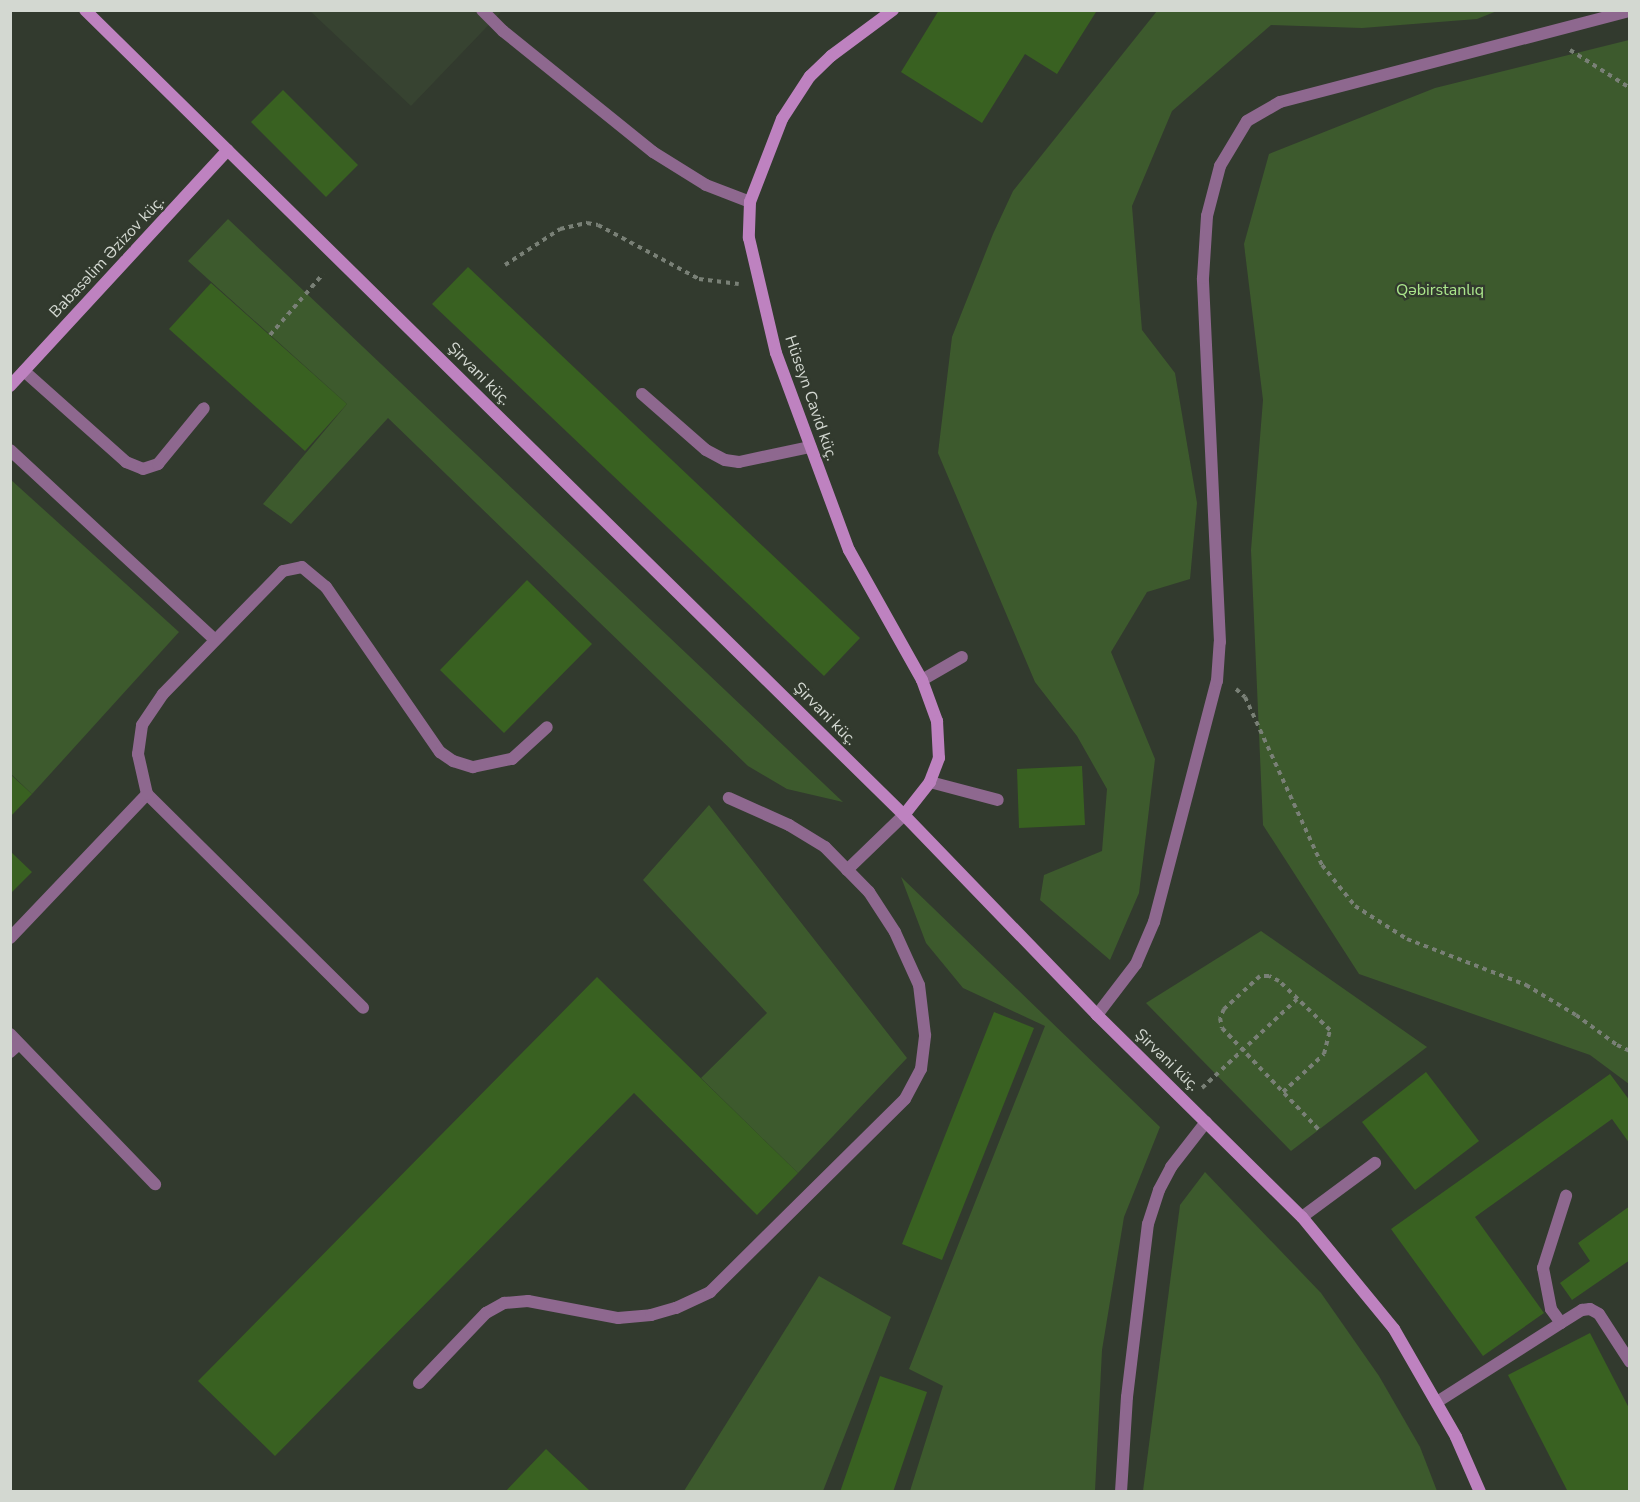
<!DOCTYPE html>
<html>
<head>
<meta charset="utf-8">
<style>
  body { margin:0 }
  #map { position:relative; width:1640px; height:1502px; overflow:hidden; background:#323a2e; font-family:"Nunito Sans",sans-serif }
  div>[style] { position:absolute }
  .built>* { inset:0; background:#374331 }
  .green>* { inset:0; background:#3d5a2d }
  .building>* { inset:0; background:#396121 }
  .path>* { height:4px; margin-top:-2px; transform-origin:0; background:repeating-linear-gradient(90deg,#798076 0 4.5px,transparent 0 9px) }
  .lane>* { height:12px; margin:-6px; padding:0 6px; transform-origin:6px; border-radius:6px; background:#8e688f }
  .street>* { height:12px; margin:-6px; padding:0 6px; transform-origin:6px; border-radius:6px; background:#8e688f }
  .secondary>* { height:12px; margin:-6px; padding:0 6px; transform-origin:6px; border-radius:6px; background:#be82c0 }
  span { translate:-50% -50%; white-space:nowrap; text-align:center; line-height:1.15; -webkit-text-stroke:4.5px #323a2e; paint-order:stroke }
  .street-label { font-size:16px; color:#d3d8d1 }
  .park-label { font-size:16px; color:#abe68c }
  .frame { position:absolute; inset:0; border:12px solid #d3d8d1; pointer-events:none }
</style>
</head>
<body>
<div id="map">
  <div class="built">
    <i style="clip-path:polygon(310px 11px,502px 11px,411px 106px)"></i>
  </div>
  <div class="green">
    <i style="clip-path:polygon(1157px 11px,1497px 11px,1477px 19px,1362px 28px,1271px 25px,1172px 111px,1132px 206px,1142px 330px,1175px 373px,1197px 503px,1190px 579px,1147px 592px,1111px 652px,1155px 759px,1139px 893px,1110px 960px,1040px 900px,1044px 875px,1102px 851px,1107px 789px,1077px 736px,1035px 682px,938px 453px,952px 337px,993px 234px,1013px 191px)"></i>
    <i style="clip-path:polygon(1629px 40px,1630px 40px,1629px 1084px,1590px 1055px,1359px 974px,1263px 825px,1251px 550px,1263px 400px,1244px 244px,1269px 154px,1435px 88px)"></i>
    <i style="clip-path:polygon(228px 219px,843px 802px,787px 789px,748px 766px,388px 418px,291px 524px,263px 504px,347px 404px,188px 261px)"></i>
    <i style="clip-path:polygon(10px 479px,179px 632px,32px 794px,11px 774px)"></i>
    <i style="clip-path:polygon(709px 805px,907px 1058px,798px 1173px,701px 1078px,767px 1013px,643px 880px)"></i>
    <i style="clip-path:polygon(901px 877px,1160px 1127px,1124px 1217px,1102px 1350px,1095px 1491px,910px 1491px,943px 1386px,909px 1369px,1045px 1026px,963px 988px,926px 943px)"></i>
    <i style="clip-path:polygon(1261px 931px,1427px 1047px,1291px 1151px,1146px 1003px)"></i>
    <i style="clip-path:polygon(1205px 1172px,1321px 1293px,1379px 1376px,1420px 1447px,1437px 1491px,1143px 1491px,1180px 1205px)"></i>
    <i style="clip-path:polygon(819px 1276px,891px 1317px,823px 1491px,684px 1491px)"></i>
  </div>
  <div class="building">
    <i style="clip-path:polygon(939px 10px,1093px 10px,1096px 12px,1057px 74px,1025px 54px,982px 123px,901px 72px)"></i>
    <i style="clip-path:polygon(283px 90px,358px 165px,326px 197px,251px 122px)"></i>
    <i style="clip-path:polygon(468px 267px,860px 638px,824px 676px,432px 304px)"></i>
    <i style="clip-path:polygon(211px 283px,347px 404px,305px 451px,169px 329px)"></i>
    <i style="clip-path:polygon(527px 580px,592px 644px,504px 733px,440px 670px)"></i>
    <i style="clip-path:polygon(1082px 766px,1085px 825px,1019px 828px,1017px 769px)"></i>
    <i style="clip-path:polygon(10px 774px,32px 794px,10px 817px)"></i>
    <i style="clip-path:polygon(10px 851px,32px 872px,10px 894px)"></i>
    <i style="clip-path:polygon(597px 977px,798px 1173px,757px 1215px,634px 1093px,275px 1456px,198px 1381px)"></i>
    <i style="clip-path:polygon(994px 1012px,1034px 1028px,942px 1260px,902px 1244px)"></i>
    <i style="clip-path:polygon(1426px 1072px,1479px 1141px,1415px 1190px,1362px 1122px)"></i>
    <i style="clip-path:polygon(1610px 1074px,1630px 1101px,1630px 1144px,1612px 1119px,1475px 1217px,1544px 1313px,1483px 1356px,1391px 1229px)"></i>
    <i style="clip-path:polygon(1630px 1206px,1630px 1260px,1572px 1300px,1560px 1283px,1590px 1261px,1578px 1243px)"></i>
    <i style="clip-path:polygon(1590px 1333px,1630px 1410px,1630px 1492px,1568px 1492px,1508px 1375px)"></i>
    <i style="clip-path:polygon(880px 1376px,927px 1392px,893px 1492px,840px 1492px)"></i>
    <i style="clip-path:polygon(546px 1449px,591px 1492px,505px 1492px)"></i>
  </div>
  <div class="path">
    <i style="left:1570px;top:50px;width:71px;rotate:32.3deg"></i>
    <i style="left:505px;top:265px;width:66px;rotate:-33.2deg"></i>
    <i style="left:560px;top:229px;width:28px;rotate:-13deg"></i>
    <i style="left:587px;top:223px;width:11px;rotate:10deg"></i>
    <i style="left:598px;top:225px;width:115px;rotate:28.1deg"></i>
    <i style="left:699px;top:279px;width:40px;rotate:7.1deg"></i>
    <i style="left:270px;top:335px;width:81px;rotate:-49deg"></i>
    <i style="left:1236px;top:689px;width:12px;rotate:42deg"></i>
    <i style="left:1245px;top:697px;width:185px;rotate:65.4deg"></i>
    <i style="left:1322px;top:865px;width:53px;rotate:51.2deg"></i>
    <i style="left:1355px;top:906px;width:62px;rotate:32.4deg"></i>
    <i style="left:1407px;top:939px;width:128px;rotate:21.1deg"></i>
    <i style="left:1526px;top:985px;width:58px;rotate:31deg"></i>
    <i style="left:1576px;top:1015px;width:51px;rotate:36.2deg"></i>
    <i style="left:1617px;top:1045px;width:14px;rotate:25deg"></i>
    <i style="left:1202px;top:1088px;width:130px;rotate:-43.1deg"></i>
    <i style="left:1283px;top:1092px;width:56px;rotate:-42.8deg"></i>
    <i style="left:1324px;top:1054px;width:25px;rotate:-76deg"></i>
    <i style="left:1330px;top:1030px;width:71px;rotate:-136.1deg"></i>
    <i style="left:1279px;top:981px;width:11px;rotate:-153deg"></i>
    <i style="left:1269px;top:976px;width:9px;rotate:180deg"></i>
    <i style="left:1260px;top:976px;width:49px;rotate:137.5deg"></i>
    <i style="left:1224px;top:1009px;width:10px;rotate:114deg"></i>
    <i style="left:1220px;top:1018px;width:10px;rotate:79deg"></i>
    <i style="left:1222px;top:1028px;width:141px;rotate:46.4deg"></i>
  </div>
  <div class="lane">
    <i style="left:482px;top:10px;width:30px;rotate:45deg"></i>
    <i style="left:503px;top:31px;width:193px;rotate:38.9deg"></i>
    <i style="left:653px;top:152px;width:62px;rotate:31.9deg"></i>
    <i style="left:706px;top:185px;width:47px;rotate:21.1deg"></i>
    <i style="left:24px;top:371px;width:137px;rotate:41.7deg"></i>
    <i style="left:126px;top:462px;width:18px;rotate:22deg"></i>
    <i style="left:143px;top:469px;width:16px;rotate:-18deg"></i>
    <i style="left:158px;top:464px;width:72px;rotate:-50.6deg"></i>
    <i style="left:642px;top:394px;width:85px;rotate:41.2deg"></i>
    <i style="left:706px;top:450px;width:21px;rotate:28deg"></i>
    <i style="left:725px;top:460px;width:14px;rotate:8deg"></i>
    <i style="left:739px;top:462px;width:73px;rotate:-11.9deg"></i>
    <i style="left:922px;top:680px;width:46px;rotate:-29.9deg"></i>
    <i style="left:930px;top:782px;width:70px;rotate:14.8deg"></i>
    <i style="left:847px;top:870px;width:79px;rotate:-44deg"></i>
    <i style="left:1302px;top:1217px;width:91px;rotate:-36.5deg"></i>
    <i style="left:1561px;top:1323px;width:25px;rotate:-32deg"></i>
    <i style="left:1582px;top:1310px;width:8px;rotate:-7deg"></i>
    <i style="left:1590px;top:1309px;width:10px;rotate:29deg"></i>
    <i style="left:1599px;top:1314px;width:57px;rotate:57.1deg"></i>
    <i style="left:419px;top:1383px;width:97px;rotate:-46.3deg"></i>
    <i style="left:486px;top:1313px;width:21px;rotate:-29deg"></i>
    <i style="left:504px;top:1303px;width:24px;rotate:-5deg"></i>
    <i style="left:528px;top:1301px;width:92px;rotate:10.7deg"></i>
    <i style="left:618px;top:1318px;width:33px;rotate:-5deg"></i>
    <i style="left:651px;top:1315px;width:26px;rotate:-16deg"></i>
    <i style="left:676px;top:1308px;width:38px;rotate:-25deg"></i>
    <i style="left:710px;top:1292px;width:274px;rotate:-44.7deg"></i>
    <i style="left:905px;top:1099px;width:34px;rotate:-62deg"></i>
    <i style="left:921px;top:1069px;width:34px;rotate:-83deg"></i>
    <i style="left:925px;top:1035px;width:50px;rotate:-96.8deg"></i>
    <i style="left:919px;top:985px;width:58px;rotate:-114.4deg"></i>
    <i style="left:895px;top:932px;width:48px;rotate:-123deg"></i>
    <i style="left:869px;top:892px;width:63px;rotate:-134.4deg"></i>
    <i style="left:825px;top:847px;width:42px;rotate:-148.6deg"></i>
    <i style="left:789px;top:825px;width:66px;rotate:-155.8deg"></i>
    <i style="left:1437px;top:1402px;width:147px;rotate:-32.5deg"></i>
    <i style="left:1561px;top:1323px;width:17px;rotate:-126deg"></i>
    <i style="left:1551px;top:1309px;width:42px;rotate:-101deg"></i>
    <i style="left:1543px;top:1268px;width:76px;rotate:-72.3deg"></i>
    <i style="left:1121px;top:1492px;width:95px;rotate:-86.4deg"></i>
    <i style="left:1127px;top:1397px;width:174px;rotate:-83.1deg"></i>
    <i style="left:1148px;top:1224px;width:36px;rotate:-72deg"></i>
    <i style="left:1159px;top:1190px;width:26px;rotate:-62deg"></i>
    <i style="left:1171px;top:1167px;width:57px;rotate:-52.1deg"></i>
  </div>
  <div class="street">
    <i style="left:10px;top:450px;width:278px;rotate:42.8deg"></i>
    <i style="left:147px;top:794px;width:304px;rotate:44.7deg"></i>
    <i style="left:10px;top:938px;width:199px;rotate:-46.4deg"></i>
    <i style="left:147px;top:794px;width:41px;rotate:-102.7deg"></i>
    <i style="left:138px;top:754px;width:29px;rotate:-82deg"></i>
    <i style="left:142px;top:725px;width:37px;rotate:-56deg"></i>
    <i style="left:163px;top:694px;width:172px;rotate:-45.7deg"></i>
    <i style="left:283px;top:571px;width:19px;rotate:-12deg"></i>
    <i style="left:302px;top:567px;width:31px;rotate:40deg"></i>
    <i style="left:326px;top:587px;width:201px;rotate:55.4deg"></i>
    <i style="left:440px;top:752px;width:16px;rotate:35deg"></i>
    <i style="left:453px;top:761px;width:21px;rotate:17deg"></i>
    <i style="left:473px;top:767px;width:40px;rotate:-12deg"></i>
    <i style="left:512px;top:759px;width:47px;rotate:-42.4deg"></i>
    <i style="left:1097px;top:1015px;width:64px;rotate:-52.6deg"></i>
    <i style="left:1136px;top:964px;width:46px;rotate:-66.8deg"></i>
    <i style="left:1154px;top:922px;width:249px;rotate:-75.4deg"></i>
    <i style="left:1217px;top:681px;width:39px;rotate:-86deg"></i>
    <i style="left:1220px;top:642px;width:364px;rotate:-92.7deg"></i>
    <i style="left:1203px;top:278px;width:62px;rotate:-86.3deg"></i>
    <i style="left:1207px;top:216px;width:52px;rotate:-75.4deg"></i>
    <i style="left:1220px;top:166px;width:52px;rotate:-59deg"></i>
    <i style="left:1247px;top:121px;width:38px;rotate:-30deg"></i>
    <i style="left:1280px;top:102px;width:362px;rotate:-14.6deg"></i>
    <i style="left:10px;top:1034px;width:209px;rotate:46deg"></i>
    <i style="left:10px;top:1052px;width:12px;rotate:-42deg"></i>
  </div>
  <div class="secondary">
    <i style="left:85px;top:10px;width:1148px;rotate:44.51deg"></i>
    <i style="left:904px;top:815px;width:278px;rotate:46deg"></i>
    <i style="left:1097px;top:1015px;width:288px;rotate:44.6deg"></i>
    <i style="left:1302px;top:1217px;width:145px;rotate:50.6deg"></i>
    <i style="left:1394px;top:1329px;width:125px;rotate:60.1deg"></i>
    <i style="left:1456px;top:1437px;width:60px;rotate:66.4deg"></i>
    <i style="left:893px;top:10px;width:77px;rotate:143.4deg"></i>
    <i style="left:831px;top:56px;width:29px;rotate:136deg"></i>
    <i style="left:810px;top:76px;width:51px;rotate:123.1deg"></i>
    <i style="left:782px;top:119px;width:89px;rotate:111.1deg"></i>
    <i style="left:750px;top:202px;width:36px;rotate:92deg"></i>
    <i style="left:749px;top:238px;width:118px;rotate:76.8deg"></i>
    <i style="left:776px;top:353px;width:210px;rotate:69.7deg"></i>
    <i style="left:849px;top:550px;width:149px;rotate:60.7deg"></i>
    <i style="left:922px;top:680px;width:44px;rotate:69.9deg"></i>
    <i style="left:937px;top:721px;width:37px;rotate:87deg"></i>
    <i style="left:939px;top:758px;width:26px;rotate:111deg"></i>
    <i style="left:930px;top:782px;width:42px;rotate:128.2deg"></i>
    <i style="left:10px;top:386px;width:321px;rotate:-47.3deg"></i>
  </div>
  <div class="street-label">
    <span style="left:107px;top:257px;rotate:-47deg">Babasəlim Əzizov küç.</span>
    <span style="left:479px;top:374px;rotate:45deg">Şirvani küç.</span>
    <span style="left:811px;top:398px;rotate:71deg">Hüseyn Cavid küç.</span>
    <span style="left:825px;top:714px;rotate:45deg">Şirvani küç.</span>
    <span style="left:1167px;top:1060px;rotate:44deg">Şirvani küç.</span>
  </div>
  <div class="park-label">
    <span style="left:1440px;top:290px">Qəbirstanlıq</span>
  </div>
  <div class="frame"></div>
</div>
</body>
</html>
